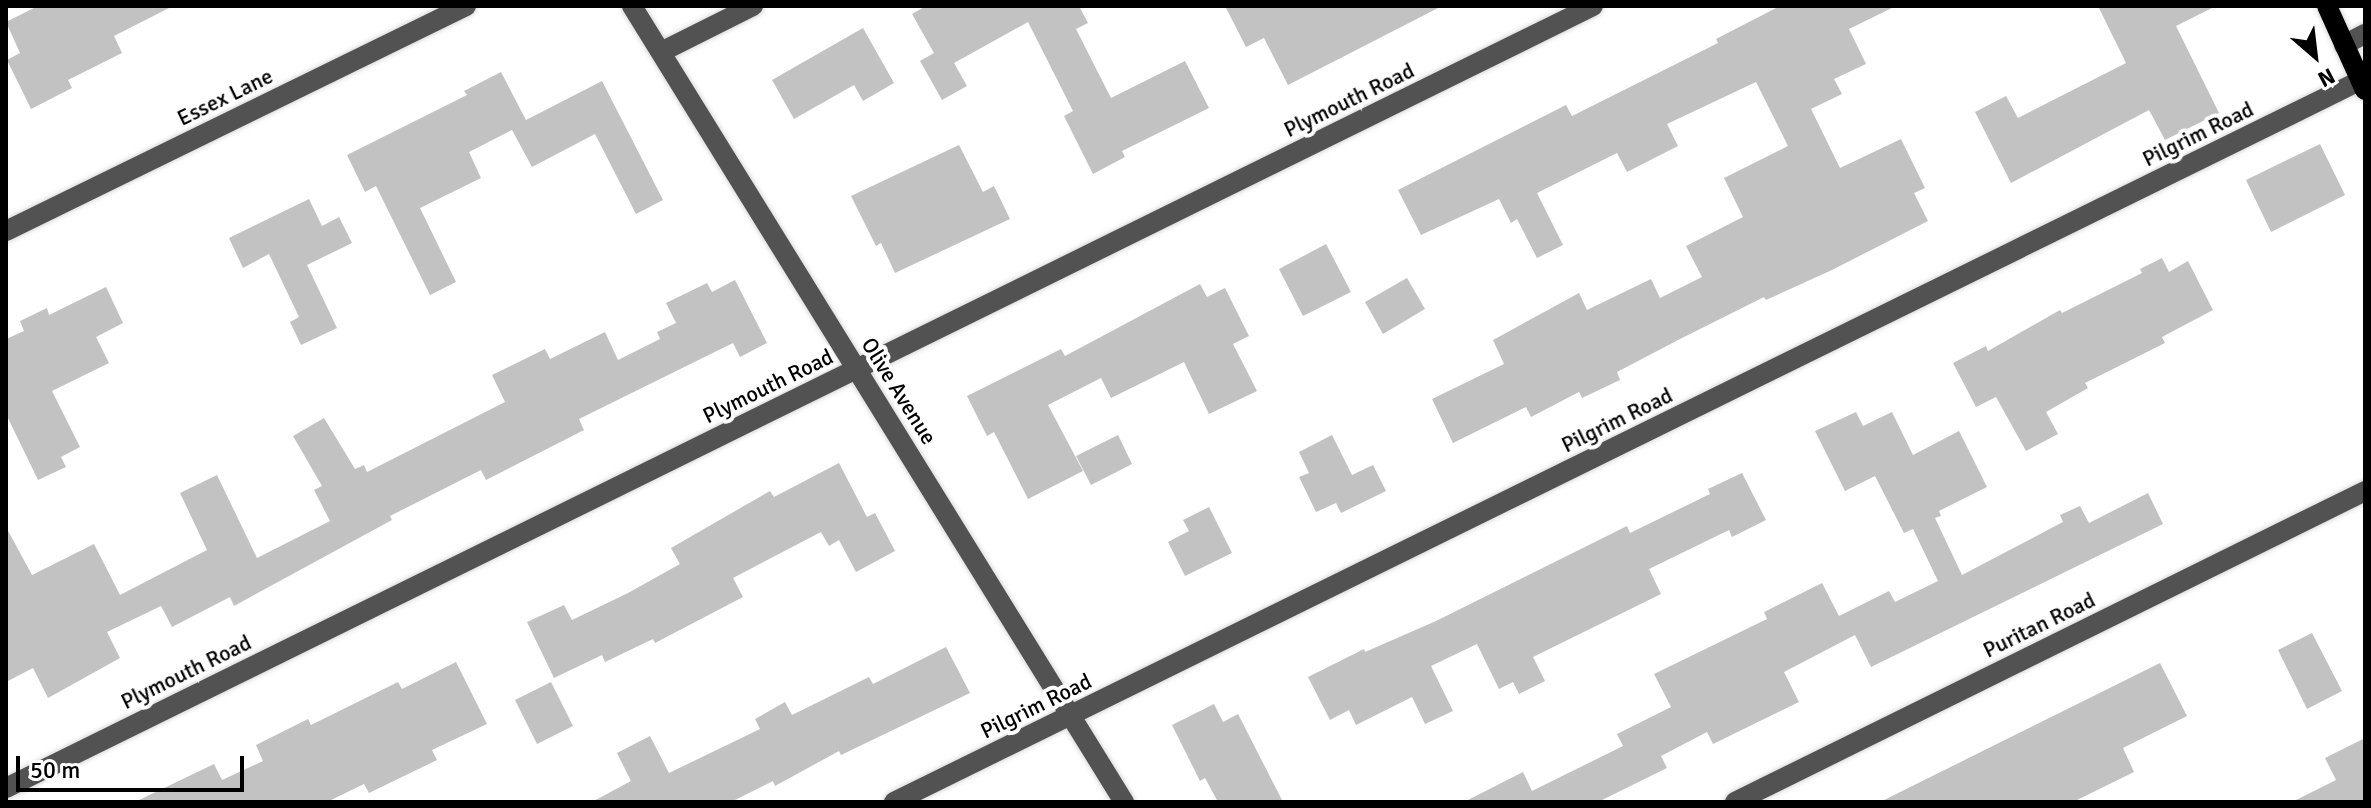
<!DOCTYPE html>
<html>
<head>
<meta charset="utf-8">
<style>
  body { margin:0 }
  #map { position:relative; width:2371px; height:808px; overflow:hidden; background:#fff; font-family:Signika,sans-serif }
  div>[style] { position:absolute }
  .building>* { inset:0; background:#c2c2c2 }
  .roads { filter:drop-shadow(0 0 2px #dbdbdb) drop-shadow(0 0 2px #dbdbdb) }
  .minor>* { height:20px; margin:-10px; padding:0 10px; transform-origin:10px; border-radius:10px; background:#525252 }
  .major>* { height:20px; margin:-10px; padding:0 10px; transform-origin:10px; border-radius:10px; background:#000 }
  span { translate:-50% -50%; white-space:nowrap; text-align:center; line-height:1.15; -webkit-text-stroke:8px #fff; paint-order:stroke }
  .street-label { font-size:22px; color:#000 }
  .frame { position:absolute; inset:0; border:8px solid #000; pointer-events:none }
  .north { position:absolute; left:2275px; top:16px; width:80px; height:80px; -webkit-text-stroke:6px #fff; paint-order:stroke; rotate:152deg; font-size:22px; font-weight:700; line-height:32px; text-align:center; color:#000 }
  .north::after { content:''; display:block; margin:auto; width:28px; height:36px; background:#000; clip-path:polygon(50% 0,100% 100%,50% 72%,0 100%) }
  .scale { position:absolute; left:16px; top:756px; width:228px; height:36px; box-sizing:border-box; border:4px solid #000; border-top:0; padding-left:10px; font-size:24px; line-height:28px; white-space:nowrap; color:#000; -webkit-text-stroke:6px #fff; paint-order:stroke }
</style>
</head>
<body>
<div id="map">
  <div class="building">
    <i style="clip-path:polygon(38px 6px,173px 6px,114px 36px,122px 53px,68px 80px,72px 88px,31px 109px,7px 60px,20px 53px,6px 22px)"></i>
    <i style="clip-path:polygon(926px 6px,1079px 6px,1088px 23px,1076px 29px,1111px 98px,1185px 61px,1209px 108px,1122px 151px,1125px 157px,1093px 174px,1064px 116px,1073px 111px,1028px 22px,954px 63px,967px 86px,942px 100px,920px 61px,934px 53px,912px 14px)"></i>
    <i style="clip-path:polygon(1225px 6px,1442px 6px,1288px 85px,1264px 38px,1246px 47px)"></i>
    <i style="clip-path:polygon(1780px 6px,1896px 6px,1849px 29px,1866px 64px,1834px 79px,1842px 94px,1811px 109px,1840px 168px,1901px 139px,1925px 188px,1914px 193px,1928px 221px,1832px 270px,1766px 300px,1764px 297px,1680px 339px,1617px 372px,1620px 380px,1582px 398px,1579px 392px,1531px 417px,1526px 407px,1453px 443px,1432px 399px,1504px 364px,1493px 340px,1579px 293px,1587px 310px,1651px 279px,1660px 298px,1702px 277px,1686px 246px,1743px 217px,1724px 178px,1788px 146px,1756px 82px,1667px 124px,1678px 146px,1627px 172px,1617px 153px,1537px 193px,1563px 245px,1537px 258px,1517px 219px,1511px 223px,1499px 199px,1421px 235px,1398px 190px,1566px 105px,1572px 116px,1718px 43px,1716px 39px)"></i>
    <i style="clip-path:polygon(2098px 6px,2216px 6px,2176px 26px,2219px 113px,2165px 140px,2149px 110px,2011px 183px,1975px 112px,2006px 96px,2018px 118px,2126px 63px)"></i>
    <i style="clip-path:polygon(863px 28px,894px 83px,863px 101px,854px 85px,794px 119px,772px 80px)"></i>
    <i style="clip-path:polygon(501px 72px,526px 120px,602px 81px,663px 200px,636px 214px,595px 134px,532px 167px,512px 130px,469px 152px,481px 178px,420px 208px,456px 282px,430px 295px,376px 186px,365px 192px,347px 155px,467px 95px,464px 91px)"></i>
    <i style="clip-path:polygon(2320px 144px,2345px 195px,2271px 232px,2246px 180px)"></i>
    <i style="clip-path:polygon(959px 145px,983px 192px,994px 186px,1010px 219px,895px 273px,881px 243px,876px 246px,851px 196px)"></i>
    <i style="clip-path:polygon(309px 199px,322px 226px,339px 217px,352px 243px,307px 265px,337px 328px,301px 345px,290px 322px,299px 317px,269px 254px,243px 268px,229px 238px)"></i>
    <i style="clip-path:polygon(1326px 244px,1351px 292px,1303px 316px,1279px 269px)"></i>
    <i style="clip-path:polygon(2162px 258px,2169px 272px,2188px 261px,2213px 310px,2162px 337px,2165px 343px,2085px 383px,2088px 388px,2046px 412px,2058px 434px,2026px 451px,1996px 397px,1976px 407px,1953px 363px,1986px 346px,1988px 351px,2060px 310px,2062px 313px,2142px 273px,2140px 269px)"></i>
    <i style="clip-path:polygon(1407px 278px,1425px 309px,1383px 334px,1365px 302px)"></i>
    <i style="clip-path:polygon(735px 280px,767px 343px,740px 357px,733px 343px,579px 419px,584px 430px,486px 480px,481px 470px,390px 516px,392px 520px,234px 606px,230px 597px,172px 627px,161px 606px,107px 632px,120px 658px,48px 698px,33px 668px,6px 682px,6px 527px,32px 575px,94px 544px,120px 595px,207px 550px,180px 493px,217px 475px,257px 558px,330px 521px,314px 490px,322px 486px,293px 436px,324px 418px,355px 469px,364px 465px,367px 472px,505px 402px,492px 375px,545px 349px,550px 359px,605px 332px,618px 360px,660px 339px,657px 332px,676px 323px,666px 303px,707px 283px,712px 292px)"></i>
    <i style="clip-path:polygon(1200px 284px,1207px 297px,1225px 288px,1249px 336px,1233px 344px,1257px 391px,1209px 414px,1184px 362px,1111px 398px,1101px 378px,1048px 405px,1083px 471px,1028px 499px,994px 432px,987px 436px,967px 396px,1061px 349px,1065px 356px)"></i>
    <i style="clip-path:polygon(106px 287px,123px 323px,96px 337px,109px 363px,52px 391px,80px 447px,61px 457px,66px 467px,38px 480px,6px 414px,6px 339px,24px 331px,20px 321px,47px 308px,49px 315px)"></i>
    <i style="clip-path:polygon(1856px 412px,1863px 426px,1892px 412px,1913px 455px,1959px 431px,1987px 487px,1939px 511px,1941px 516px,1935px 518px,1962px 575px,2063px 522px,2060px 515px,2080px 506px,2089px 523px,2148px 493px,2163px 524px,1871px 667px,1855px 635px,1784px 672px,1799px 702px,1713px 744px,1707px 732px,1661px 756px,1667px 768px,1598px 802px,1464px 802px,1523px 772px,1532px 791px,1623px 746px,1617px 734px,1671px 707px,1654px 674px,1767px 619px,1764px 612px,1822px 583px,1839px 616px,1889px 591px,1895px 602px,1938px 581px,1913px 529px,1904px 533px,1875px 476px,1845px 491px,1815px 431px)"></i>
    <i style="clip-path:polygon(1118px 435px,1132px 464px,1091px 485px,1076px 456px)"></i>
    <i style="clip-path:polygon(1332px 435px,1352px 475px,1373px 465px,1386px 491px,1341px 513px,1336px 503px,1316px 512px,1299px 477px,1309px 473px,1299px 452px)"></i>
    <i style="clip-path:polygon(839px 463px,867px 517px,875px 513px,895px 551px,856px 572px,839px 540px,829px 546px,821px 532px,733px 578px,743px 597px,655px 643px,653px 639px,605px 662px,602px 655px,554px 678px,527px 622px,564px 605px,572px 620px,628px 593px,680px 564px,671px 548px,770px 491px,774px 497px)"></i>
    <i style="clip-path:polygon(1742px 473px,1766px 520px,1732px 537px,1729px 530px,1649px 569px,1661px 594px,1533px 657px,1545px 681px,1519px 694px,1513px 682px,1499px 689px,1477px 644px,1431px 666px,1453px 711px,1425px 724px,1412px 697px,1356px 725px,1349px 710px,1330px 720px,1308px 677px,1364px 649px,1365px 652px,1436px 621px,1627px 526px,1630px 533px,1710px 494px,1708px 489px)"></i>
    <i style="clip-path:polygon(1209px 507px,1232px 553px,1185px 576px,1168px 542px,1189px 531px,1183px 520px)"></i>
    <i style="clip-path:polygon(2312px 633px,2342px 691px,2307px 709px,2278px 650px)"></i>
    <i style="clip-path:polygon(946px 647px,970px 693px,841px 755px,839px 751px,775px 786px,773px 781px,731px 802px,592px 802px,631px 781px,617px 753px,650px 736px,669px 773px,760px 729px,755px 719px,785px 702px,792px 715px,869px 677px,873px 684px)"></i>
    <i style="clip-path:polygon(456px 662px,487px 724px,432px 750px,437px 760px,369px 793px,364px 784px,327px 802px,135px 802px,214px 764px,222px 780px,263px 761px,256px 745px,308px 719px,311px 725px,398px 682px,402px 689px)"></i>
    <i style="clip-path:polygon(2160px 663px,2187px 716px,2123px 748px,2134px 772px,2073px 802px,1880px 802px)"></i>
    <i style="clip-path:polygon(551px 682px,573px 726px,537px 744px,515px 700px)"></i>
    <i style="clip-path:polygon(1214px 704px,1223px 722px,1238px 714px,1283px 802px,1218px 802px,1205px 778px,1200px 781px,1172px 725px)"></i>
    <i style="clip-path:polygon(2365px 738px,2365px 802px,2292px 802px,2336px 780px,2325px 758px)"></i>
  </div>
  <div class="roads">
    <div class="minor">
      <i style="left:632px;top:6px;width:936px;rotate:58.28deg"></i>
      <i style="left:2344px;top:45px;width:24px;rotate:-28deg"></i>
      <i style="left:661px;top:52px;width:103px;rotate:-26.6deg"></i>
      <i style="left:6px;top:231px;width:512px;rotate:-26.06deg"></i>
      <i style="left:6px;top:788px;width:1769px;rotate:-26.23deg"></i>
      <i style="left:894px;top:802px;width:1635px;rotate:-26.2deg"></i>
      <i style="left:1735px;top:802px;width:703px;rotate:-26.27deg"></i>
    </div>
    <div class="major">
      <i style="left:2327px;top:6px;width:92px;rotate:65.7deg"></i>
    </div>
  </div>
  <div class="street-label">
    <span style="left:225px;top:97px;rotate:-26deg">Essex Lane</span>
    <span style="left:1349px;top:100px;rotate:-26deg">Plymouth Road</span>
    <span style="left:2198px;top:134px;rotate:-26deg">Pilgrim Road</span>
    <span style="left:768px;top:386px;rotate:-26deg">Plymouth Road</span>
    <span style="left:899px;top:391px;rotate:58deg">Olive Avenue</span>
    <span style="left:1617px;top:420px;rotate:-26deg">Pilgrim Road</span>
    <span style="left:2039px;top:625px;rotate:-26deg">Puritan Road</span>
    <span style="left:186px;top:672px;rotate:-26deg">Plymouth Road</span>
    <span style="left:1036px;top:706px;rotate:-26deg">Pilgrim Road</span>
  </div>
  <div class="frame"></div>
  <div class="north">N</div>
  <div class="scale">50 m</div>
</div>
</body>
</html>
